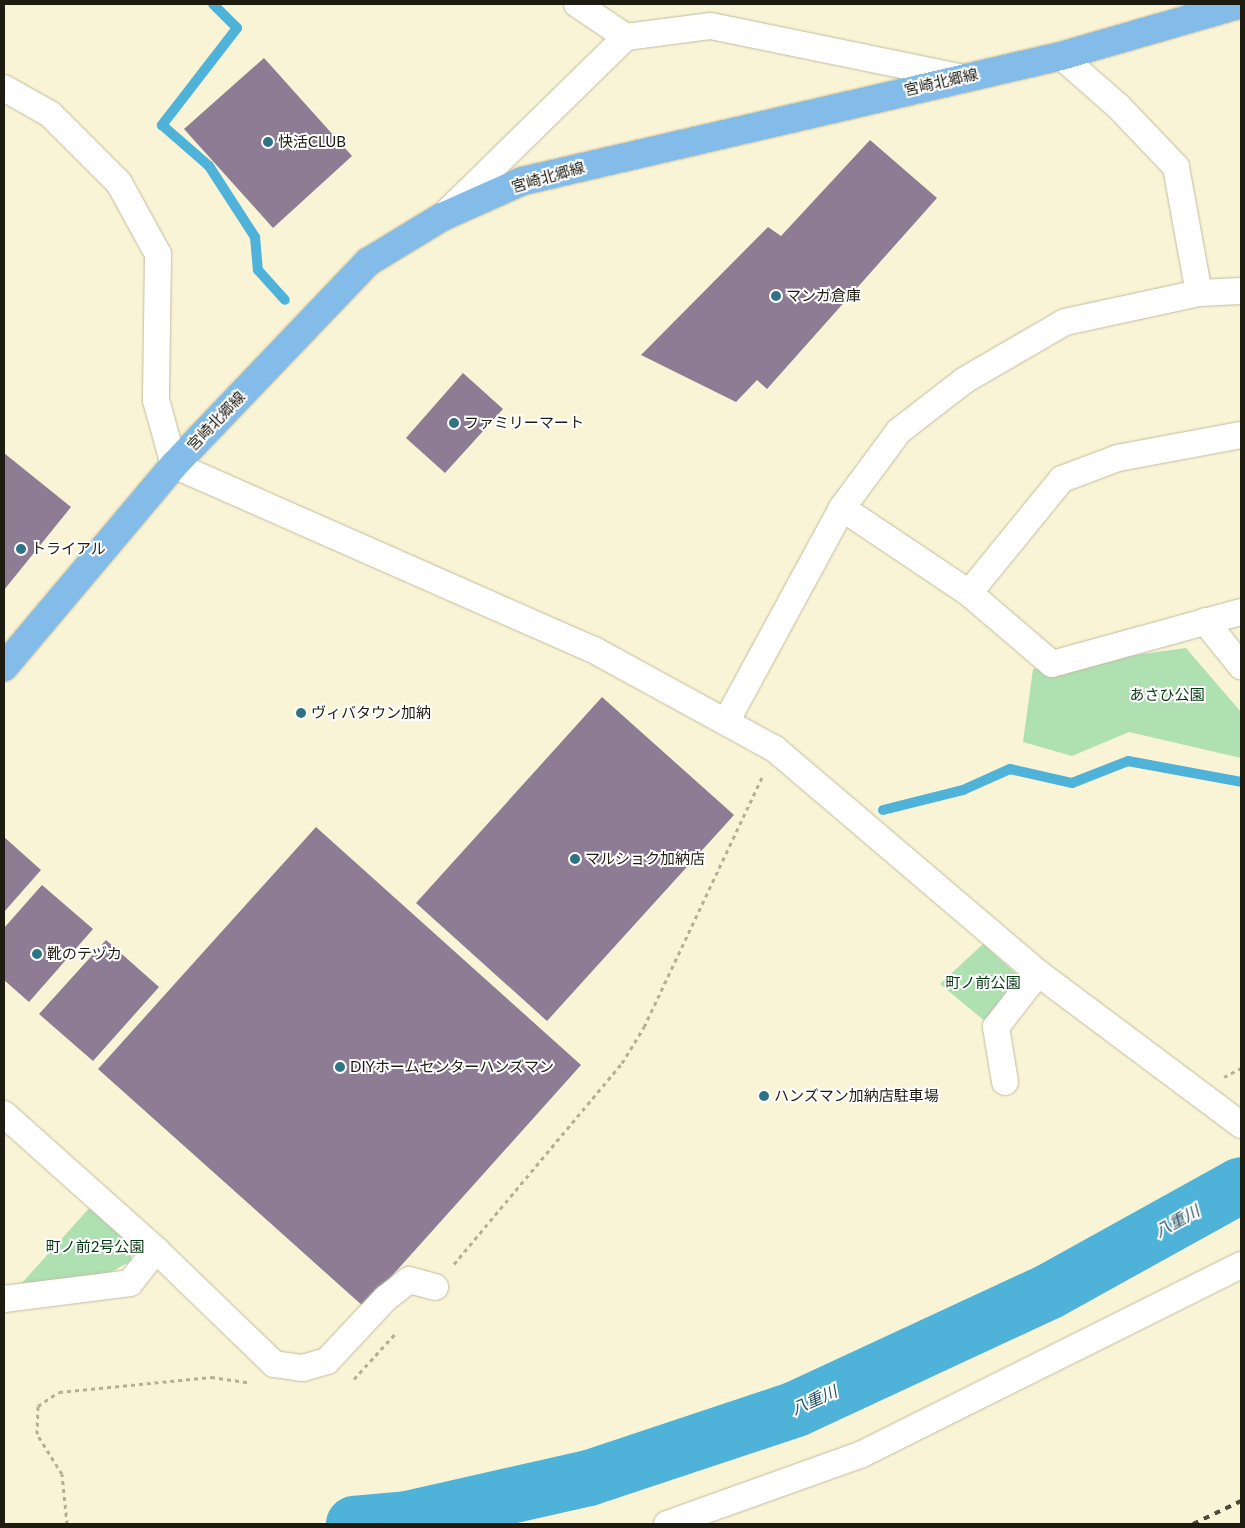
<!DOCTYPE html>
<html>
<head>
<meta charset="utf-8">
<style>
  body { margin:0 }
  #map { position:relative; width:1245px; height:1528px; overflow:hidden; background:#faf4d6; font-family:Lato,"Noto Sans JP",sans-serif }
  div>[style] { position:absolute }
  .green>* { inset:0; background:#aee0b2 }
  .stream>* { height:10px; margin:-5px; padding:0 5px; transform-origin:5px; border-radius:5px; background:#4eb2d9 }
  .river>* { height:56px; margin:-28px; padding:0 28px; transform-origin:28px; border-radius:28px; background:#4eb2d9 }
  .building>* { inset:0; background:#8d7c94 }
  .path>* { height:3px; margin-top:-1.5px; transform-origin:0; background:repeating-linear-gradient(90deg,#b4af97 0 4px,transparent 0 8px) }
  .roads { filter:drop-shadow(0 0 1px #c1bc9f) drop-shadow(0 0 1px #c1bc9f) }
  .street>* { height:26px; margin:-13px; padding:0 13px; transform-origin:13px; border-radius:13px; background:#fff }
  .primary>* { height:28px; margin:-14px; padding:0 14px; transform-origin:14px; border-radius:14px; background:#83bce9 }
  .rail>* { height:4px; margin-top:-2px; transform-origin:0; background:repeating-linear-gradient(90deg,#4e4b3c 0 6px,transparent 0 12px) }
  .dots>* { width:14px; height:14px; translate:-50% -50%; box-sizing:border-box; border:2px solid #fff; border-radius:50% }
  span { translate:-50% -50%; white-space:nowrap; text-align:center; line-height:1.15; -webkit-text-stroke:4px #fff; paint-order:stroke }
  .street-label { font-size:15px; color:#1e1c11 }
  .poi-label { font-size:15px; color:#1e1c11 }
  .left { translate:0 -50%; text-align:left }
  .park-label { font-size:15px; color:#063811 }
  .water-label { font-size:16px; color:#265061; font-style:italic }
  .frame { position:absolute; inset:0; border:5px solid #1e1c11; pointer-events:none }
</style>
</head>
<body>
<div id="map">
  <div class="green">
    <i style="clip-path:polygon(1186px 648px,1241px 712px,1241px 758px,1129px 732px,1072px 756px,1023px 742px,1033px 669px)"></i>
    <i style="clip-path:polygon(983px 944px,1022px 979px,986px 1022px,940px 984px)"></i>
    <i style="clip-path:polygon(92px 1205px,132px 1241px,131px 1261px,104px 1276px,22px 1283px)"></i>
  </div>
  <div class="stream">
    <i style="left:213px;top:4px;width:34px;rotate:45deg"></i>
    <i style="left:237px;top:28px;width:123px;rotate:127.7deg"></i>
    <i style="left:162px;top:125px;width:62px;rotate:41.1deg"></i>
    <i style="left:209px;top:166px;width:85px;rotate:57.1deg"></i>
    <i style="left:255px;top:237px;width:33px;rotate:85deg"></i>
    <i style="left:258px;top:270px;width:40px;rotate:48deg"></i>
    <i style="left:883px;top:810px;width:82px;rotate:-14deg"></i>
    <i style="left:963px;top:790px;width:51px;rotate:-24.1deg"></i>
    <i style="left:1010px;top:769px;width:64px;rotate:12.7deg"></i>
    <i style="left:1072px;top:783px;width:60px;rotate:-21.4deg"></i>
    <i style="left:1128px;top:761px;width:115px;rotate:10.5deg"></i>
    <i style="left:443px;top:1511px;width:13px;rotate:86deg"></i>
  </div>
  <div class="river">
    <i style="left:354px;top:1524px;width:53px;rotate:-5.4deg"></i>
    <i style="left:407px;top:1519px;width:187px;rotate:-12.7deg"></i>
    <i style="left:589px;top:1478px;width:218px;rotate:-18.4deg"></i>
    <i style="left:796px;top:1409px;width:280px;rotate:-24.9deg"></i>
    <i style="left:1050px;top:1291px;width:218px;rotate:-29deg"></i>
  </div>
  <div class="building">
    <i style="clip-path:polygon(264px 58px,352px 156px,273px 228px,184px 129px)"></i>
    <i style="clip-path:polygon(870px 140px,937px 198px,767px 389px,757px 380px,736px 402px,641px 355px,768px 227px,781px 236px)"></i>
    <i style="clip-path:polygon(463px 373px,503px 409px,445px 473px,406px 438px)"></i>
    <i style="clip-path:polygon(4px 453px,71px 507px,4px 590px)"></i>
    <i style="clip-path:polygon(602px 697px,734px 815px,547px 1021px,416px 903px)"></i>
    <i style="clip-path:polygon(316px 827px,581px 1065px,364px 1307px,98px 1069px)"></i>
    <i style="clip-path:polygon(4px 837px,41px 870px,4px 912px)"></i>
    <i style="clip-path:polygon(42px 885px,93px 929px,29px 1002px,4px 980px,4px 928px)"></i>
    <i style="clip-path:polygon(106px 940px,159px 987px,93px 1061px,39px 1014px)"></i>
  </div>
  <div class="path">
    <i style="left:1224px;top:1077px;width:19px;rotate:-28deg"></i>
    <i style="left:454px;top:1264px;width:262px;rotate:-50.1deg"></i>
    <i style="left:622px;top:1063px;width:42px;rotate:-58.6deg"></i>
    <i style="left:644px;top:1027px;width:276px;rotate:-64.7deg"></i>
    <i style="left:354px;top:1379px;width:61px;rotate:-47.7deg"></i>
    <i style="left:67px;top:1524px;width:50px;rotate:-95.7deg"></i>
    <i style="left:62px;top:1474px;width:47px;rotate:-122deg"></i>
    <i style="left:37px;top:1434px;width:28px;rotate:-88deg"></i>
    <i style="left:38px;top:1406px;width:25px;rotate:-34deg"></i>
    <i style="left:59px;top:1392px;width:153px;rotate:-5.6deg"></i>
    <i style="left:211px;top:1377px;width:37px;rotate:8deg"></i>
  </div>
  <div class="roads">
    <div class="street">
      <i style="left:577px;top:4px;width:59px;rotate:34deg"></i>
      <i style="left:1061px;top:56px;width:76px;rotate:41.3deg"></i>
      <i style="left:1118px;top:106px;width:84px;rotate:46.4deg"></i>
      <i style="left:1176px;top:167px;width:128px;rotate:79.7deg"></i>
      <i style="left:4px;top:88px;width:53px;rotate:29.5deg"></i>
      <i style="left:50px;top:114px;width:98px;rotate:45deg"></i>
      <i style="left:119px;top:183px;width:81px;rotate:61.2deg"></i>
      <i style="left:158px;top:254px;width:146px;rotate:90.8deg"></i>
      <i style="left:156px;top:400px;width:67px;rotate:74.5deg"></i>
      <i style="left:174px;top:465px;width:459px;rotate:23.8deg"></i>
      <i style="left:594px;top:650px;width:206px;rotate:28.7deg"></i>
      <i style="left:775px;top:749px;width:345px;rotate:40.4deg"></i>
      <i style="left:1038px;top:973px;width:254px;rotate:36.8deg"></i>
      <i style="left:442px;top:217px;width:257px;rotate:-44.4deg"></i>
      <i style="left:626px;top:37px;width:86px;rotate:-7.4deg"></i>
      <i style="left:711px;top:26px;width:253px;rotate:11.6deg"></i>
      <i style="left:842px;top:508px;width:153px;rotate:33.8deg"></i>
      <i style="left:969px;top:593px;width:109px;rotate:40.5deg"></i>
      <i style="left:1052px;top:664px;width:196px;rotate:-15.4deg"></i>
      <i style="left:969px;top:593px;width:147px;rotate:-50.8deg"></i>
      <i style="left:1062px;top:479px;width:60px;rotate:-20.6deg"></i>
      <i style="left:1118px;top:458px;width:125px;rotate:-10.6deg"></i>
      <i style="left:1205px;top:621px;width:58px;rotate:51.3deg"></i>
      <i style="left:727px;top:720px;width:241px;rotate:-61.5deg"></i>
      <i style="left:842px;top:508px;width:96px;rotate:-53.5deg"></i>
      <i style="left:899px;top:431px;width:83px;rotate:-37.7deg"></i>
      <i style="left:965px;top:380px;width:116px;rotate:-30.1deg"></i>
      <i style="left:1065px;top:322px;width:137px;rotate:-12.2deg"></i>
      <i style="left:1199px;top:293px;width:42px;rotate:-2.7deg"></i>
      <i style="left:1005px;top:1082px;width:56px;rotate:-99.3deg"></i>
      <i style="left:996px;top:1027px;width:68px;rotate:-52.1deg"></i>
      <i style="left:4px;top:1114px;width:204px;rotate:41.8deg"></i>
      <i style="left:156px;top:1250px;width:164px;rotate:44deg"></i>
      <i style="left:274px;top:1364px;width:29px;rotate:8deg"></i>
      <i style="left:303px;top:1368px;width:25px;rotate:-16deg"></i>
      <i style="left:327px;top:1361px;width:86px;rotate:-46.9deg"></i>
      <i style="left:386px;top:1298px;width:29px;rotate:-38deg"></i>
      <i style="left:409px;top:1280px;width:27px;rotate:15deg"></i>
      <i style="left:4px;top:1299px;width:127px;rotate:-7.2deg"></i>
      <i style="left:130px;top:1283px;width:42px;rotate:-51.8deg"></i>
      <i style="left:667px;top:1524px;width:205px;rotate:-19.7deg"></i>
      <i style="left:860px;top:1455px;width:426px;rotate:-26.5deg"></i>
    </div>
    <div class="primary">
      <i style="left:4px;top:667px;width:264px;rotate:-49.9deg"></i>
      <i style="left:174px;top:465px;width:281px;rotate:-46.3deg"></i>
      <i style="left:368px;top:262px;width:87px;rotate:-31.3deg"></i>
      <i style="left:442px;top:217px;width:89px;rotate:-24deg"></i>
      <i style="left:523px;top:181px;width:552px;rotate:-13.08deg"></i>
      <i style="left:1061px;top:56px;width:187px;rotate:-16.1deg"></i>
    </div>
  </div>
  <div class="rail">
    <i style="left:1193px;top:1524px;width:53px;rotate:-25.6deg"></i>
  </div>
  <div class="dots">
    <i style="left:268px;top:142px;background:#307384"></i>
    <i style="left:776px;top:296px;background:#307384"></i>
    <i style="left:454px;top:423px;background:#307384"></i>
    <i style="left:21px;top:549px;background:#307384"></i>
    <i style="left:301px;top:713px;background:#307384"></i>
    <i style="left:575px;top:859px;background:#307384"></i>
    <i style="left:37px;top:954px;background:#307384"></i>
    <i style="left:340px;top:1067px;background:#307384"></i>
    <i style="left:764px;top:1096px;background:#307384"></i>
  </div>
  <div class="street-label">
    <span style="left:941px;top:82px;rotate:-13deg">宮崎北郷線</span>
    <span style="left:548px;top:177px;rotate:-16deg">宮崎北郷線</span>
    <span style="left:216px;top:421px;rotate:-46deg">宮崎北郷線</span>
  </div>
  <div class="poi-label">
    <span class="left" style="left:278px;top:142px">快活CLUB</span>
    <span class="left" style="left:786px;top:296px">マンガ倉庫</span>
    <span class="left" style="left:464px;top:423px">ファミリーマート</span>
    <span class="left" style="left:31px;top:549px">トライアル</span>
    <span class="left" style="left:311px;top:713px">ヴィバタウン加納</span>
    <span class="left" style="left:585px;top:859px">マルショク加納店</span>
    <span class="left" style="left:47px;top:954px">靴のテヅカ</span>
    <span class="left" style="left:350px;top:1067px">DIYホームセンターハンズマン</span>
    <span class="left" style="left:774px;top:1096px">ハンズマン加納店駐車場</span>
  </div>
  <div class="park-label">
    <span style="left:1167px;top:695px">あさひ公園</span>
    <span style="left:983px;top:983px">町ノ前公園</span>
    <span style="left:95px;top:1247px">町ノ前2号公園</span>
  </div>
  <div class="water-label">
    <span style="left:1177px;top:1221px;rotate:-29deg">八重川</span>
    <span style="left:814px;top:1400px;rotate:-24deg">八重川</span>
  </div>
  <div class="frame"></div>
</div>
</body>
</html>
